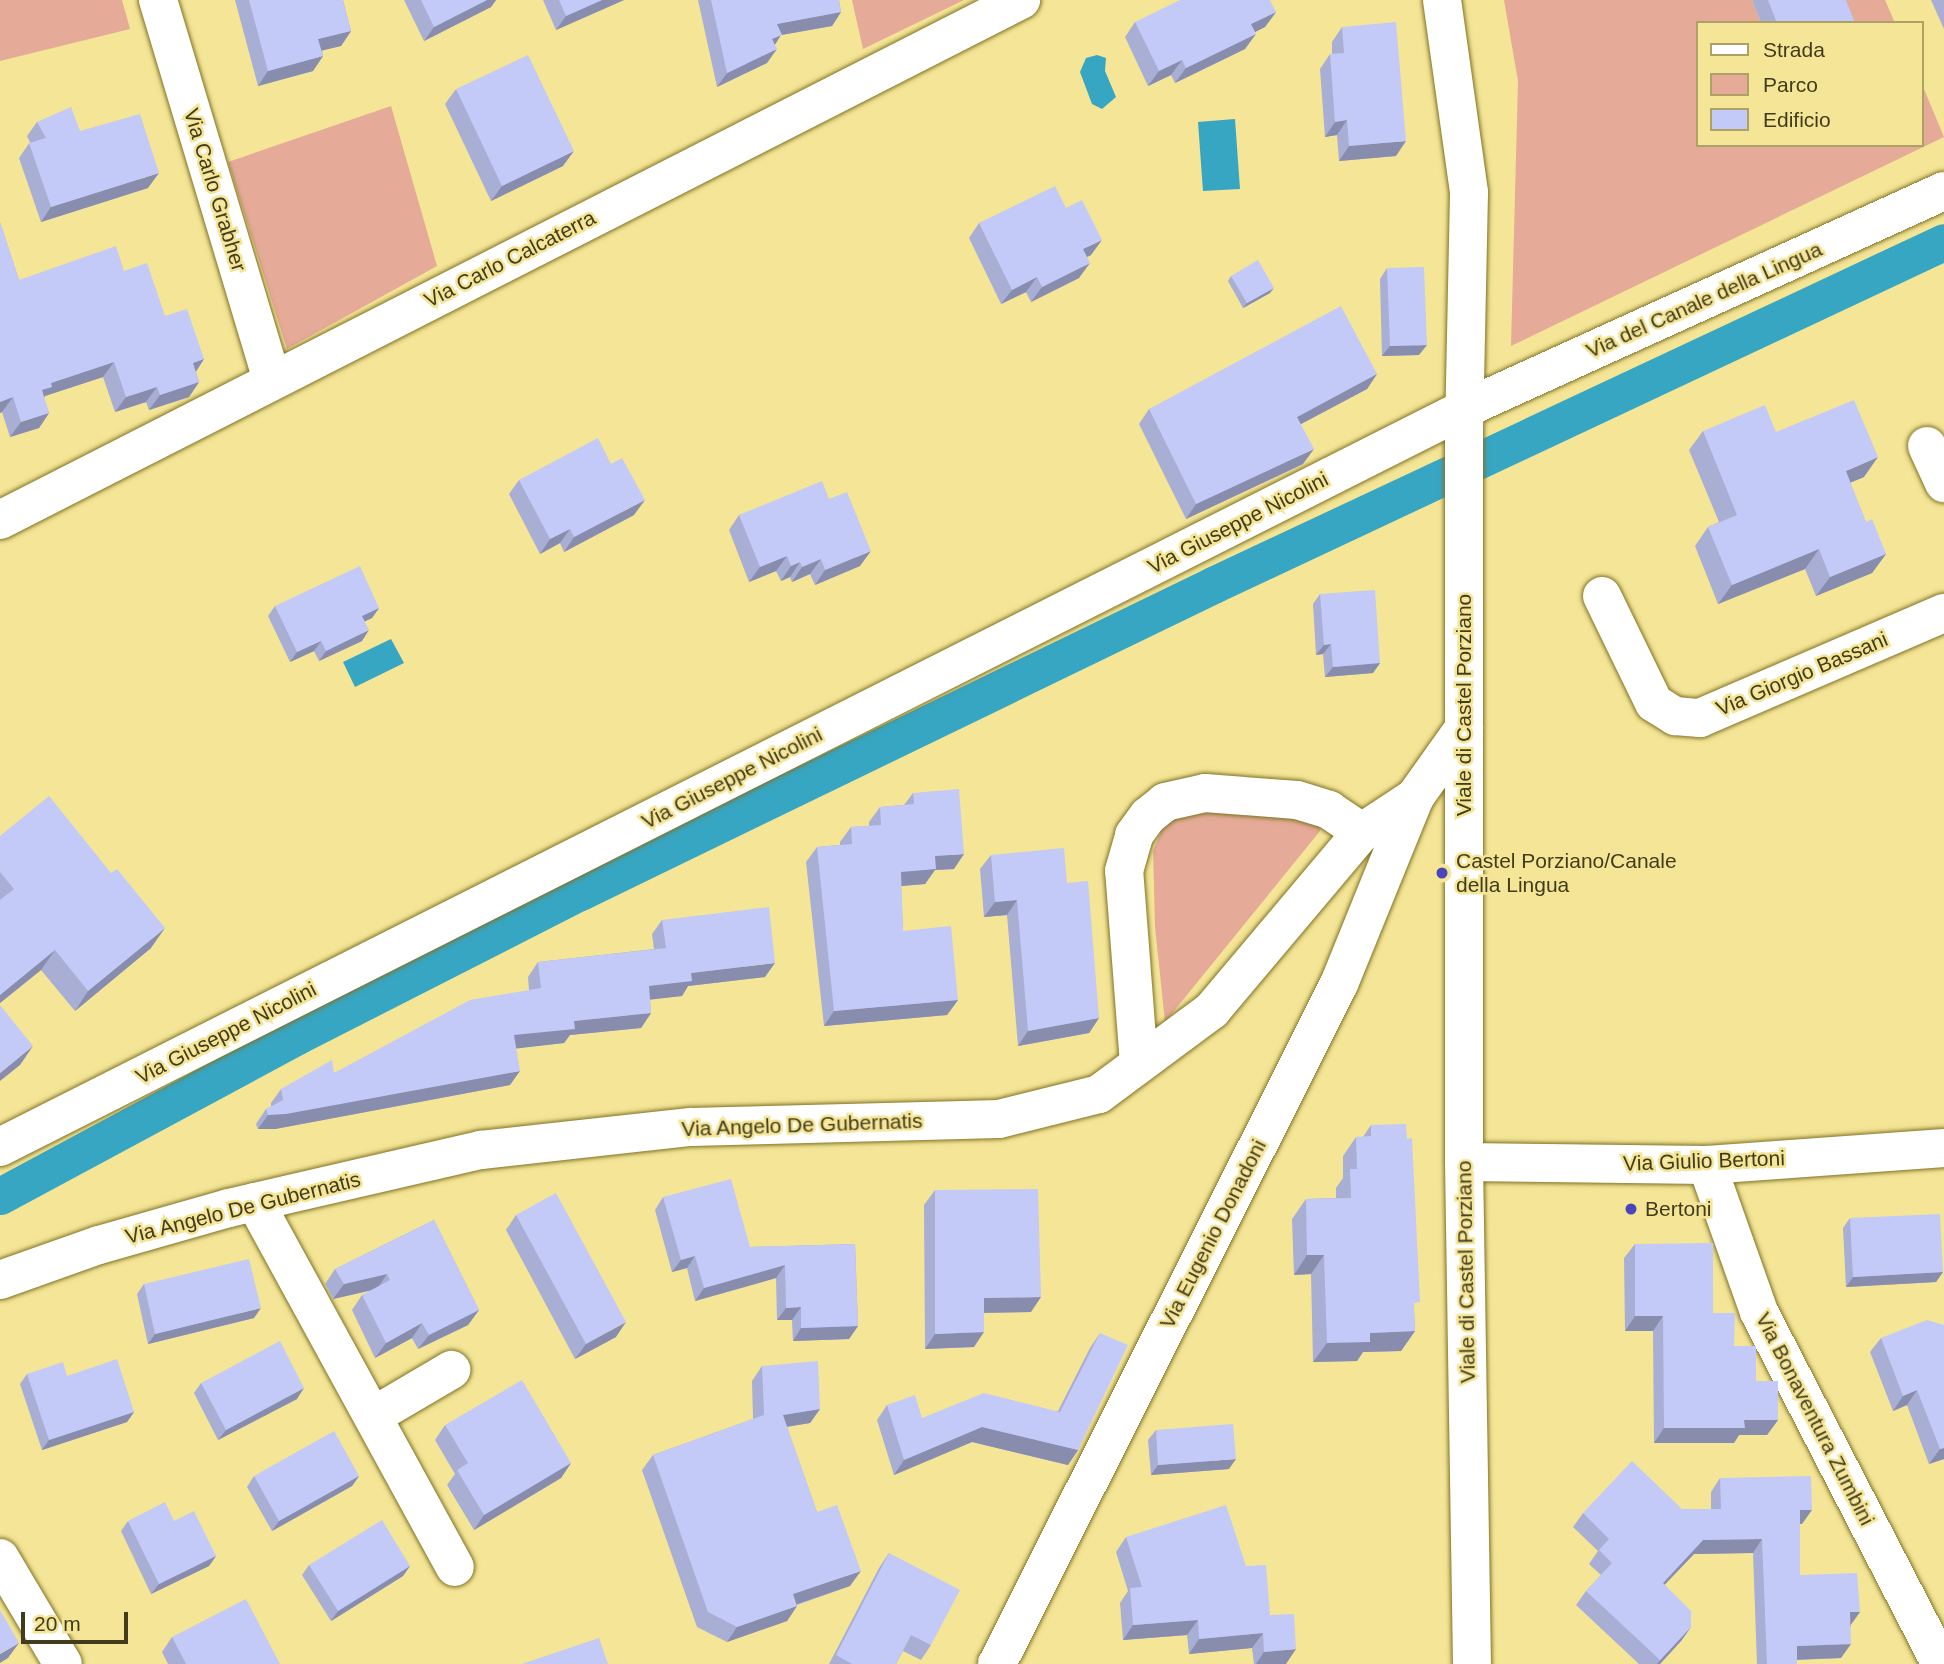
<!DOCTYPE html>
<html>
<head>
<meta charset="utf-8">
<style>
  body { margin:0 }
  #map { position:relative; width:1944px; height:1664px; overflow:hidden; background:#f4e597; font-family:Arial,sans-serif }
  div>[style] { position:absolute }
  .green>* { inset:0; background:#e5ab98 }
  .water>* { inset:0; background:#37a6c3 }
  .canal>* { height:37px; margin:-18.5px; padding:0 18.5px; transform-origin:18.5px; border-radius:18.5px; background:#37a6c3 }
  .roads { filter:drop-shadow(0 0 2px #817323) drop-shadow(0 0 2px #817323) }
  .minor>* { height:38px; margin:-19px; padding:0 19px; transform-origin:19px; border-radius:19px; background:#fff }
  .wall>* { inset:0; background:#a8aed4 }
  .shaded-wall>* { inset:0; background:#888dad }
  .building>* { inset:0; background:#c3caf7 }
  .dots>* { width:19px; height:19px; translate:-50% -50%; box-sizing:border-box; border:4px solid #f4e597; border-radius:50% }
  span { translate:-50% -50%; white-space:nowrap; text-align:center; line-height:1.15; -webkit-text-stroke:5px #f4e597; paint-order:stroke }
  .street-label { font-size:21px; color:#433c1c }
  .poi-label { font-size:21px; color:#433c1c }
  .left { translate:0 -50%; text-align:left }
  .legend { position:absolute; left:1696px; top:21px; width:228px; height:126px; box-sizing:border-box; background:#f4e597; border:2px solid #ada166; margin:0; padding:9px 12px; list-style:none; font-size:21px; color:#433c1c }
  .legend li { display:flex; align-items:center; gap:14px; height:35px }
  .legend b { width:35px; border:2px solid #ada166 }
  .scale { position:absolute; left:21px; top:1612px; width:107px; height:32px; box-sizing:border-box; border:4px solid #433c1c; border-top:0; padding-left:9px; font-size:21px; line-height:24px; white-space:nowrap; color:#433c1c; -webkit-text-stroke:5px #f4e597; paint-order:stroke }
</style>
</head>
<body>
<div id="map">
  <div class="green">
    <i style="clip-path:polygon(0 0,122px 0,130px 29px,0 61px)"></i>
    <i style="clip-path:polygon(852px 0,964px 0,863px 49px)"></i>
    <i style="clip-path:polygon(1504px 0,1752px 0,1761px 23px,1697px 23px,1697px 145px,1921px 145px,1921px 82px,1944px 137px,1511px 346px,1518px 81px)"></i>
    <i style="clip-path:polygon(1830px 0,1885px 0,1895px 23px,1839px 23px)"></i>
    <i style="clip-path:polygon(391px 106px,437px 266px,287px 349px,228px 162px)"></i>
    <i style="clip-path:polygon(1197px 805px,1319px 820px,1320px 831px,1165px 1022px,1155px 927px,1153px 851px,1166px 819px)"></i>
  </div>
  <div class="water">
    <i style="clip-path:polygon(1097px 55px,1106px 58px,1105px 71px,1116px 97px,1102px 109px,1092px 104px,1080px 72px,1086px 58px)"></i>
    <i style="clip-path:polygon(1235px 119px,1240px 189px,1203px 191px,1198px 122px)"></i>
    <i style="clip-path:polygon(391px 639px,404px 663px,355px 687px,343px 662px)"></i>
  </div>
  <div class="canal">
    <i style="left:0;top:1196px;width:337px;rotate:-28.3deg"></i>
    <i style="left:297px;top:1036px;width:318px;rotate:-27deg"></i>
    <i style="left:580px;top:892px;width:704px;rotate:-25.87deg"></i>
    <i style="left:1213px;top:585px;width:807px;rotate:-25.14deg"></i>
  </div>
  <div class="roads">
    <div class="minor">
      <i style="left:158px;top:0;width:397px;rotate:73.3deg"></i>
      <i style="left:1442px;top:0;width:195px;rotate:82deg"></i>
      <i style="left:1469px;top:193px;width:242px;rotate:91.2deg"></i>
      <i style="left:1464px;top:435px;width:727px;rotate:90deg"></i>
      <i style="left:1464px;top:1162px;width:502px;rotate:89.09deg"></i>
      <i style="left:1927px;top:446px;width:41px;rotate:65.3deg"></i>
      <i style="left:0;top:520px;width:1146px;rotate:-26.99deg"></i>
      <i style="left:1602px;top:596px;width:119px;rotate:64.1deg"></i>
      <i style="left:1654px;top:703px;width:25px;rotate:32deg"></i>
      <i style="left:1675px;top:716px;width:25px;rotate:5deg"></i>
      <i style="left:1700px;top:718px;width:266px;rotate:-23.3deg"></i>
      <i style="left:1139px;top:1064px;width:194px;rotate:-94.4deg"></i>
      <i style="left:1124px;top:871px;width:37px;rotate:-74deg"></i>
      <i style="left:1134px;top:835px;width:24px;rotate:-54deg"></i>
      <i style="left:1148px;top:816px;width:22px;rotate:-39deg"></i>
      <i style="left:1165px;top:802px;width:41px;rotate:-12.7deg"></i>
      <i style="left:1205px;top:793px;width:92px;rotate:4.4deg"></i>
      <i style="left:1297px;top:800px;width:34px;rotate:17deg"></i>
      <i style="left:1329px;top:810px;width:40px;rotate:34deg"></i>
      <i style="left:0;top:1147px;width:1639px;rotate:-26.75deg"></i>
      <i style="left:1464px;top:409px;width:527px;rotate:-24.43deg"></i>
      <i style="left:1464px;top:1162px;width:243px;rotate:0.7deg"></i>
      <i style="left:1707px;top:1165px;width:238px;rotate:-4.1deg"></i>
      <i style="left:1707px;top:1165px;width:156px;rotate:70.5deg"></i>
      <i style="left:1759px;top:1312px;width:396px;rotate:62.7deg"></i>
      <i style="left:255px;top:1202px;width:416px;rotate:61.3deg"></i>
      <i style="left:0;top:1280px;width:105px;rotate:-19.5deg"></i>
      <i style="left:99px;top:1245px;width:135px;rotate:-15.9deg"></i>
      <i style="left:229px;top:1208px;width:259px;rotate:-13deg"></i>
      <i style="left:481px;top:1150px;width:211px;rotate:-6.3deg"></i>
      <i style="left:691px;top:1127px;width:308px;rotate:-1.5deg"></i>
      <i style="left:999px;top:1119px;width:103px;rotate:-14deg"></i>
      <i style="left:1099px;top:1094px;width:141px;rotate:-36.6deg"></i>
      <i style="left:1212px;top:1010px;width:233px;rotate:-49.9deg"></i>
      <i style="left:1362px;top:832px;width:64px;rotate:-33.4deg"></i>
      <i style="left:1415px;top:797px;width:85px;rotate:-54.6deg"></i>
      <i style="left:373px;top:1416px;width:91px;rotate:-30.5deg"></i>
      <i style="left:0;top:1558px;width:123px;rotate:59.3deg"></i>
      <i style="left:997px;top:1664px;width:761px;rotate:-63.3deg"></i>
      <i style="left:1339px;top:984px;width:202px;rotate:-67.9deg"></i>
    </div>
  </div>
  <div class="wall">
    <i style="clip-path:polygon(235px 0,343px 0,351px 31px,341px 46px,322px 50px,323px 56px,313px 71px,258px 86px)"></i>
    <i style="clip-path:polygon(404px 0,496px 0,491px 7px,424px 41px)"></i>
    <i style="clip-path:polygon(543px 0,624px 0,556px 30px)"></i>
    <i style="clip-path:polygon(698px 0,839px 0,841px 12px,832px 26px,781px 35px,775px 45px,767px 63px,717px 87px)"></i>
    <i style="clip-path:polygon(1752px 0,1846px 0,1855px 23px,1761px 23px)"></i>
    <i style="clip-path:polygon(1931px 0,1944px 0,1944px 29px)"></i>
    <i style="clip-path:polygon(1276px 12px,1265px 27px,1255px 32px,1245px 49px,1175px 83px,1171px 75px,1148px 86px,1125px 37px,1135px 22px)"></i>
    <i style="clip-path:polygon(1342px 27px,1396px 156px,1339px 161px,1337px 135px,1325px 137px,1320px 69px,1330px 54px,1332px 54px,1332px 42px)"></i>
    <i style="clip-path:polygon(456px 89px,563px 166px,491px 201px,445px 104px)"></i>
    <i style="clip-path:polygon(37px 122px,80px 131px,148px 188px,41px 222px,19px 158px,30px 142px,27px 136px)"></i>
    <i style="clip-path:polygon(1066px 208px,1091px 255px,1087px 257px,1079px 278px,1031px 302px,1026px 292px,1001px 304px,969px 238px,979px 223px)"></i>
    <i style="clip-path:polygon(0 222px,19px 280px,124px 271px,204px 359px,196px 372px,199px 382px,189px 397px,149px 410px,146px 402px,115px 412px,103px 377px,45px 396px,44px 398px,49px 413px,39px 428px,10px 437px,2px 412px,0 413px)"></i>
    <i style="clip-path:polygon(1387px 268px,1419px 355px,1382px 356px,1380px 279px)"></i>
    <i style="clip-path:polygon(1231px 276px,1270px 293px,1243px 308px,1228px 281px)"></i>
    <i style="clip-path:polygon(1377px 374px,1367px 389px,1301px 424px,1303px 464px,1186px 519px,1139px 424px,1149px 409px)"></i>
    <i style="clip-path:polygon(1703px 431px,1776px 432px,1864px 477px,1850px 483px,1866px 522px,1886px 554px,1872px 573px,1816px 596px,1805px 569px,1718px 604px,1695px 546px,1708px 527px,1719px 522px,1689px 450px)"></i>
    <i style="clip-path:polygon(519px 480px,634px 515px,564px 552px,560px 543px,540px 554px,509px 494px)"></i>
    <i style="clip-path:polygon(829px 499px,860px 566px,815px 585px,810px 574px,792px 582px,790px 577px,781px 581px,776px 571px,749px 582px,729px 530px,739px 515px)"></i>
    <i style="clip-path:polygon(1320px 594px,1380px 663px,1373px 673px,1325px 677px,1323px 654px,1316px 655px,1313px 604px)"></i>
    <i style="clip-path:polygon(275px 606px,379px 608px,372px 618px,365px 621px,362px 641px,319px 661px,314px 651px,290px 662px,268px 616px)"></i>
    <i style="clip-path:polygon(913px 793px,954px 869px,935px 870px,925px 884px,901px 886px,903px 931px,958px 1000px,947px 1015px,824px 1026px,806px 862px,817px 847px,840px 845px,840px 842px,851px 827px,869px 826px,869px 822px,880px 807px,904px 805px)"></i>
    <i style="clip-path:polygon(0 836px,151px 948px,75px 1011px,41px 970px,0 1003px)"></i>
    <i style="clip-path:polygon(991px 855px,1067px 883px,1099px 1018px,1089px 1033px,1018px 1046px,1007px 915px,984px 917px,980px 869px)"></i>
    <i style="clip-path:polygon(662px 920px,765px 977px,688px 986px,682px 996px,650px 999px,651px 1013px,641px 1028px,570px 1035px,564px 1043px,516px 1048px,510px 1085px,275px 1129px,258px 1129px,256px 1124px,266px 1109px,271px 1107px,271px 1103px,281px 1089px,334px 1073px,529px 990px,528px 977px,538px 962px,654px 949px,652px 934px)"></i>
    <i style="clip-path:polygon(1371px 1125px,1414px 1310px,1415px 1331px,1401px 1351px,1363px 1352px,1357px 1361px,1313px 1362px,1311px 1274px,1294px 1275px,1292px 1219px,1306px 1199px,1336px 1198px,1336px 1188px,1343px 1178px,1343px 1156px,1356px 1137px,1363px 1137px)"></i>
    <i style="clip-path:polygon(935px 1190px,1031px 1312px,984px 1313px,974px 1347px,925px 1349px,924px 1205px)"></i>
    <i style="clip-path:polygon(663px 1197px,750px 1247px,855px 1244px,858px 1326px,849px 1339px,793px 1341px,792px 1320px,777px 1320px,776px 1278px,695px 1301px,687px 1268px,672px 1272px,655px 1210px)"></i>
    <i style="clip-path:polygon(516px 1215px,616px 1337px,575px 1359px,506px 1230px)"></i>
    <i style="clip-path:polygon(1850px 1218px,1943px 1272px,1936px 1282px,1846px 1287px,1843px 1228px)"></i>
    <i style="clip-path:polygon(434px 1220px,479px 1310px,468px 1325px,418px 1349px,412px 1338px,375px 1358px,352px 1310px,362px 1295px,372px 1290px,333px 1299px,325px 1284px,335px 1269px)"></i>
    <i style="clip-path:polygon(1635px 1244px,1713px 1313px,1756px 1381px,1778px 1420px,1767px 1435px,1739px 1435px,1734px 1443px,1654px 1443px,1653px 1331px,1625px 1331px,1624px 1258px)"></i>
    <i style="clip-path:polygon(144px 1284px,254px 1318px,148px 1344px,137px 1294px)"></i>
    <i style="clip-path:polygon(1944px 1325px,1944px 1459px,1929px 1464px,1907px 1405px,1893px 1411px,1870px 1352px,1881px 1338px)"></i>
    <i style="clip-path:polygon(1100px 1333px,1078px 1450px,1068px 1465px,972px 1442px,894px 1475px,877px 1420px,887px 1405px,922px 1418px,1058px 1411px,1090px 1348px)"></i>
    <i style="clip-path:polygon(762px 1366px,820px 1409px,810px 1423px,787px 1427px,817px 1512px,850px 1586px,797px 1605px,797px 1606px,787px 1621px,727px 1642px,697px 1627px,642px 1470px,653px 1455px,753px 1419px,752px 1381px)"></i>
    <i style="clip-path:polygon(27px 1374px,67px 1376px,134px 1412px,127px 1422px,42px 1450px,20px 1384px)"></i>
    <i style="clip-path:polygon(201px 1383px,297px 1399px,218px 1440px,194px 1393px)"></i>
    <i style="clip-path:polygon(445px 1425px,571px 1463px,561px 1478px,474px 1530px,447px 1485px,455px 1474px,435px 1440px)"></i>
    <i style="clip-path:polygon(1156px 1430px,1229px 1469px,1151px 1475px,1148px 1440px)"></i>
    <i style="clip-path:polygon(254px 1476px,359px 1476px,352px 1486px,272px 1531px,247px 1487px)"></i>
    <i style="clip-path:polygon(1720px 1478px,1802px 1524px,1800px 1524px,1800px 1575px,1851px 1625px,1841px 1658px,1797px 1660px,1797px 1664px,1757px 1664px,1753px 1553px,1694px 1554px,1664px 1585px,1691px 1627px,1681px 1641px,1660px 1664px,1639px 1664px,1576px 1605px,1586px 1591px,1601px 1575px,1589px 1564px,1598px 1551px,1573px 1527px,1583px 1513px,1711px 1509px,1711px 1492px)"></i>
    <i style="clip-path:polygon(128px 1521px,174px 1521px,216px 1556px,209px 1566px,151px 1594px,121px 1531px)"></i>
    <i style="clip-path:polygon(1126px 1537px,1270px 1615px,1286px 1664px,1254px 1664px,1252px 1648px,1189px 1654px,1187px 1635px,1123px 1640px,1120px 1603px,1128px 1591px,1116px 1552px)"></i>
    <i style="clip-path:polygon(889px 1553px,931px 1645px,921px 1660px,903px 1651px,896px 1664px,829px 1664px,879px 1568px)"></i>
    <i style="clip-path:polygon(309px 1565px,410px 1566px,403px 1576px,331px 1621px,302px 1575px)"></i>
    <i style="clip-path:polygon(172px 1637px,280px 1664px,168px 1664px,162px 1652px)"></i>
  </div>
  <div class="shaded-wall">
    <i style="clip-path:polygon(487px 0,496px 0,491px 7px,424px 41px,434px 27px)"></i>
    <i style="clip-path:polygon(602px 0,624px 0,556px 30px,566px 16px)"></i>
    <i style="clip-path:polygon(841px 12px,832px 26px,781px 35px,772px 49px,762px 53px,777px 24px)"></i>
    <i style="clip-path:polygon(1276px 12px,1265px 27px,1241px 39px,1251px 24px)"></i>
    <i style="clip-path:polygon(351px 31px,341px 46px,308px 54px,318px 39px)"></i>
    <i style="clip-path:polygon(1256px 34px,1245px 49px,1175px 83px,1186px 68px)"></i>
    <i style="clip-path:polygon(777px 49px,767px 63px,717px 87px,727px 73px)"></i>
    <i style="clip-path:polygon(323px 56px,313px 71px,258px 86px,268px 71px)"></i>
    <i style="clip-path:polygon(1182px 60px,1171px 75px,1148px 86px,1159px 71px)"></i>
    <i style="clip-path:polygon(1347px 120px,1337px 135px,1325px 137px,1335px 122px)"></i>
    <i style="clip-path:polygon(1406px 141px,1396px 156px,1339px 161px,1349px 146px)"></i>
    <i style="clip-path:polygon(574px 151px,563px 166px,491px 201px,502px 186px)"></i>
    <i style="clip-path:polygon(159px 173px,148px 188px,41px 222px,51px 207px)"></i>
    <i style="clip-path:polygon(1102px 240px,1091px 255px,1073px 264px,1083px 249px)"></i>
    <i style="clip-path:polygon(1090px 263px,1079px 278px,1031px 302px,1042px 287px)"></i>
    <i style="clip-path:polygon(1037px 277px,1026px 292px,1001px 304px,1012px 290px)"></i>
    <i style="clip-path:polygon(1274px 288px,1270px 293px,1243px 308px,1247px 303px)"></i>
    <i style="clip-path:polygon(1427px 345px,1419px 355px,1382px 356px,1390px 346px)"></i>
    <i style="clip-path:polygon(204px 359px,194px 374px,193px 363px)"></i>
    <i style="clip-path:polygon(114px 362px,103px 377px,45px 396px,41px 402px,42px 390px,51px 383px)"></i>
    <i style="clip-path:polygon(1377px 374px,1367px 389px,1286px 432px,1297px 417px)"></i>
    <i style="clip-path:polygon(199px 382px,189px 397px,149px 410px,160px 395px)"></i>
    <i style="clip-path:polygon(157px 387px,146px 402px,115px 412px,126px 397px)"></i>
    <i style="clip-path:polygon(13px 397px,2px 412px,0 413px,0 402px)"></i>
    <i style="clip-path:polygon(49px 413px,39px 428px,10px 437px,21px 422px)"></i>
    <i style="clip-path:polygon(1314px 449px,1303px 464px,1186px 519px,1196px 504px)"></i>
    <i style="clip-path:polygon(1878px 457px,1864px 477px,1832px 490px,1846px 471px)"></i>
    <i style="clip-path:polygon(645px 500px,634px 515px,564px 552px,574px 537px)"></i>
    <i style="clip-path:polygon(570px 529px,560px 543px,540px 554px,550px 539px)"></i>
    <i style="clip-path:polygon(1819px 549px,1805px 569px,1718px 604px,1732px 585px)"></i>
    <i style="clip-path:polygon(871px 551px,860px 566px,815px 585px,825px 570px)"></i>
    <i style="clip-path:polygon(1886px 554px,1872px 573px,1816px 596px,1830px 577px)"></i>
    <i style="clip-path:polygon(787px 556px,776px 571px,749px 582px,760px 567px)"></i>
    <i style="clip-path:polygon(821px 559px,810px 574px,792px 582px,802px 567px)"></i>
    <i style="clip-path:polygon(800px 562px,790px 577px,781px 581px,791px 566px)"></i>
    <i style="clip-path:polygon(379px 608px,372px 618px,355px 626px,362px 616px)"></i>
    <i style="clip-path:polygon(369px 630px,362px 641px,319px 661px,326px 651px)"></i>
    <i style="clip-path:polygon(321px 641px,314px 651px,290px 662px,297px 652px)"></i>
    <i style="clip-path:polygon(1331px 644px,1323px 654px,1316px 655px,1324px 645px)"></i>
    <i style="clip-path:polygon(1380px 663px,1373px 673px,1325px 677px,1333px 667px)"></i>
    <i style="clip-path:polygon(964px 854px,954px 869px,935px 870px,925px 884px,890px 887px,901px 872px,935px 856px)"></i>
    <i style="clip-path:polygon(1017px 900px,1007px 915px,984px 917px,995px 902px)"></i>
    <i style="clip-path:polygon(165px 928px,151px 948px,75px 1011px,88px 991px)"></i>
    <i style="clip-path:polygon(55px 950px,41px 970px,0 1003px,0 995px)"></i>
    <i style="clip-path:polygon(775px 963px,765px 977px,688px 986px,682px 996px,638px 1001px,649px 986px,691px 973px)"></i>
    <i style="clip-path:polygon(958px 1000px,947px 1015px,824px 1026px,834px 1011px)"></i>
    <i style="clip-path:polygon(651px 1013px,641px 1028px,570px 1035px,564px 1043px,504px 1050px,514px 1035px,574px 1021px)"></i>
    <i style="clip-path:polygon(1099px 1018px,1089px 1033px,1018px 1046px,1028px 1031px)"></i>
    <i style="clip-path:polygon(33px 1046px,20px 1065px,0 1081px,0 1073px)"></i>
    <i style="clip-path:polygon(520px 1071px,510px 1085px,275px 1129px,258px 1129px,268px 1115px)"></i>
    <i style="clip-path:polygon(1307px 1255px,1324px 1255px,1311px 1274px,1294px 1275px)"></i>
    <i style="clip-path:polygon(695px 1256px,687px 1268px,672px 1272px,681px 1260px)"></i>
    <i style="clip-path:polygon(785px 1265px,776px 1278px,695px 1301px,704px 1288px)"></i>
    <i style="clip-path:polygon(1943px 1272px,1936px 1282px,1846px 1287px,1853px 1277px)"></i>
    <i style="clip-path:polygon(387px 1274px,377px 1289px,333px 1299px,344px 1284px)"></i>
    <i style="clip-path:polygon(1041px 1297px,1031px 1312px,973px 1313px,984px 1298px)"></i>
    <i style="clip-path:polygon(801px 1307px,792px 1320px,777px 1320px,786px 1308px)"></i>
    <i style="clip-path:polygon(261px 1308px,254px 1318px,148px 1344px,155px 1334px)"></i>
    <i style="clip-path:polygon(479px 1310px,468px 1325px,418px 1349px,429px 1335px)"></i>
    <i style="clip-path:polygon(1635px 1316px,1663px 1316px,1653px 1331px,1625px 1331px)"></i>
    <i style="clip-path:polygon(626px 1322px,616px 1337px,575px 1359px,586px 1344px)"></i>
    <i style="clip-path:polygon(422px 1323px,412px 1338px,375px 1358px,386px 1343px)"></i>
    <i style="clip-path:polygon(858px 1326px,849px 1339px,793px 1341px,801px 1328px)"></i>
    <i style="clip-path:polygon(1415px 1331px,1401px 1351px,1363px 1352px,1357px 1361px,1313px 1362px,1327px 1343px,1370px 1333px)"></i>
    <i style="clip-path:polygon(984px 1332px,974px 1347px,925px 1349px,935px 1334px)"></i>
    <i style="clip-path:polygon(304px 1388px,297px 1399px,218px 1440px,226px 1430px)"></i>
    <i style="clip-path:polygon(1917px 1390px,1907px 1405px,1893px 1411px,1903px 1396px)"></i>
    <i style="clip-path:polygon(820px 1409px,810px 1423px,772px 1429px,783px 1415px)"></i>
    <i style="clip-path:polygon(134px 1412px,127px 1422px,42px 1450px,49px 1440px)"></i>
    <i style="clip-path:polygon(1744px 1420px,1778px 1420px,1767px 1435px,1739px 1435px,1734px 1443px,1654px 1443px,1664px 1428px)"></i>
    <i style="clip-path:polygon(982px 1427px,1078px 1450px,1068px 1465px,972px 1442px,894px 1475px,904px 1460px)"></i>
    <i style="clip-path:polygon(1944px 1448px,1944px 1459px,1929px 1464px,1940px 1449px)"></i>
    <i style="clip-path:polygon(1236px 1459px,1229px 1469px,1151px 1475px,1158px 1465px)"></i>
    <i style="clip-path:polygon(571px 1463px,561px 1478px,474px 1530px,484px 1515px)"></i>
    <i style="clip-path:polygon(359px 1476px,352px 1486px,272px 1531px,279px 1521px)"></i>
    <i style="clip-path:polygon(1800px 1510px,1812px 1510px,1802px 1524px,1790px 1524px)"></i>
    <i style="clip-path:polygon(1762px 1539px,1753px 1553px,1694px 1554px,1653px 1597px,1663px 1583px,1703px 1540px)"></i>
    <i style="clip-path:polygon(216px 1556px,209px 1566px,151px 1594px,159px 1584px)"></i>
    <i style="clip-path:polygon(410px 1566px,403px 1576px,331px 1621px,338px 1611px)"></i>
    <i style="clip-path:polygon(861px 1571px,850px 1586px,782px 1609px,793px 1594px)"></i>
    <i style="clip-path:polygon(797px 1606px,787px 1621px,727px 1642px,737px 1627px)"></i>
    <i style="clip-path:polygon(1850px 1612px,1860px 1612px,1850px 1626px)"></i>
    <i style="clip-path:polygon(1198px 1620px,1187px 1635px,1123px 1640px,1133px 1625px)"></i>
    <i style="clip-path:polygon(1691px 1627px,1681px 1641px,1660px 1664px,1657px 1664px)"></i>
    <i style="clip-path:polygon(1263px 1633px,1252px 1648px,1189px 1654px,1199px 1639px)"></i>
    <i style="clip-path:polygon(19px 1643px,8px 1658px,0 1663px,0 1654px)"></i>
    <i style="clip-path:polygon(1851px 1644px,1841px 1658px,1787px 1660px,1797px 1646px)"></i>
    <i style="clip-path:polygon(1296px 1649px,1286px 1664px,1256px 1664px,1264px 1652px)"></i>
  </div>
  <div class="building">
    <i style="clip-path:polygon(249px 0,343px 0,351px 31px,318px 39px,323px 56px,268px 71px)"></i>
    <i style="clip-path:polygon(421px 0,487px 0,434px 27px)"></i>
    <i style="clip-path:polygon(559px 0,602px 0,566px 16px)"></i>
    <i style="clip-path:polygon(711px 0,839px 0,841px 12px,777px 24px,782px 35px,772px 39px,777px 49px,727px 73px)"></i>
    <i style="clip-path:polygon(1180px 0,1270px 0,1276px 12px,1251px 24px,1256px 34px,1186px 68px,1182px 60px,1159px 71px,1135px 22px)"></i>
    <i style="clip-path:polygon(1768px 0,1846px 0,1855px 23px,1777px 23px)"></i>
    <i style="clip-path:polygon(1396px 22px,1406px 141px,1349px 146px,1347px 120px,1335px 122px,1330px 54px,1344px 53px,1342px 27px)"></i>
    <i style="clip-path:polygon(528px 55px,574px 151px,502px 186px,456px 89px)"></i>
    <i style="clip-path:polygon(71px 107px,80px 131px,140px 114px,159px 173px,51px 207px,29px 143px,46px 138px,37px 122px)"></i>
    <i style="clip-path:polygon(1055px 186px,1066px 208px,1082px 200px,1102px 240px,1083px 249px,1090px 263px,1042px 287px,1037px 277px,1012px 290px,979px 223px)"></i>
    <i style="clip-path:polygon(0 222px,19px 280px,116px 246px,124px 271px,147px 263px,165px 316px,187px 309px,204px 359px,193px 363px,199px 382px,160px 395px,157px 387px,126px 397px,114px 362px,51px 383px,52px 387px,42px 390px,49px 413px,21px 422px,13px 397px,0 402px)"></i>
    <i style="clip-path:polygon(1258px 260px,1274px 288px,1247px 303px,1231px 276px)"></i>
    <i style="clip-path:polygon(1424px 267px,1427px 345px,1390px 346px,1387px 268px)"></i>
    <i style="clip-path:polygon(1341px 306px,1377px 374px,1297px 417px,1314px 449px,1196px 504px,1149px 409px)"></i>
    <i style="clip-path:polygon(1854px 400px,1878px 457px,1846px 471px,1866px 522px,1872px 519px,1886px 554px,1830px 577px,1819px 549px,1732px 585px,1708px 527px,1737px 515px,1703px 431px,1765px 405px,1776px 432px)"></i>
    <i style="clip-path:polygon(598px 438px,611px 464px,622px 458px,645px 500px,574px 537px,570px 529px,550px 539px,519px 480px)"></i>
    <i style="clip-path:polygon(822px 481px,829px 499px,847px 492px,871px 551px,825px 570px,821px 559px,802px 567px,800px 562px,791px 566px,787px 556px,760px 567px,739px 515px)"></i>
    <i style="clip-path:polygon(360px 566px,379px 608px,362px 616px,369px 630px,326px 651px,321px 641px,297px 652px,275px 606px)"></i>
    <i style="clip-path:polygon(1375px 590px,1380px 663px,1333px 667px,1331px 644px,1324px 645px,1320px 594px)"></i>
    <i style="clip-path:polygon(959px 789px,964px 854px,935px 856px,936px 869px,901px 872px,903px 931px,951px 926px,958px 1000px,834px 1011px,817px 847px,852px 844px,851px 827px,881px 825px,880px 807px,914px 804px,913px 793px)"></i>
    <i style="clip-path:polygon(49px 796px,111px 873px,117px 869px,165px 928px,88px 991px,55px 950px,0 995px,0 900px,14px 889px,0 872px,0 836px)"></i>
    <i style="clip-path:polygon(1064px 848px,1067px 883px,1088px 881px,1099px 1018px,1028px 1031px,1017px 900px,995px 902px,991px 855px)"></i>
    <i style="clip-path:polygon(769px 907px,775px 963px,691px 973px,692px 981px,649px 986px,651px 1013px,574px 1021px,575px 1029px,514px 1035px,520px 1071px,286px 1114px,268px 1115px,266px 1109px,283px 1100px,281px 1089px,332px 1060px,334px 1073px,470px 1000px,541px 988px,538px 962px,666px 948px,662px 920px)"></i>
    <i style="clip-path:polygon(0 1005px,33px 1046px,0 1073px)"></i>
    <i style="clip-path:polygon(1406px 1124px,1407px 1139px,1412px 1138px,1420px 1302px,1414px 1303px,1415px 1331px,1370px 1333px,1370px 1342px,1327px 1343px,1324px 1255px,1307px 1255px,1306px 1199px,1351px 1198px,1350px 1169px,1357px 1169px,1356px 1137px,1371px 1136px,1371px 1125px)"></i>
    <i style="clip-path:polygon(731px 1179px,750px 1247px,855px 1244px,858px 1326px,801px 1328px,801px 1307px,786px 1308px,785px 1265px,704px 1288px,695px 1256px,681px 1260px,663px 1197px)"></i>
    <i style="clip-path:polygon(1038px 1189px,1041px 1297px,984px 1298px,984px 1332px,935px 1334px,935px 1190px)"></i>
    <i style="clip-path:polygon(556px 1193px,626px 1322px,586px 1344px,516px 1215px)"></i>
    <i style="clip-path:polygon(1940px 1214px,1943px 1272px,1853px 1277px,1850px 1218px)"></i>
    <i style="clip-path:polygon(434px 1220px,479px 1310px,429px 1335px,422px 1323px,386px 1343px,362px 1295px,390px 1280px,387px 1274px,344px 1284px,335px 1269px)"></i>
    <i style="clip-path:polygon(1713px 1243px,1713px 1313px,1735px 1313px,1734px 1346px,1756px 1346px,1756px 1381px,1778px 1381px,1778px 1420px,1744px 1420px,1745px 1428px,1664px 1428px,1663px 1316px,1635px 1316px,1635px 1244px)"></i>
    <i style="clip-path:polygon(249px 1259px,261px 1308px,155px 1334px,144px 1284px)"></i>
    <i style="clip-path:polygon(1927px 1320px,1944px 1325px,1944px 1448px,1940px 1449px,1917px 1390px,1903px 1396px,1881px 1338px)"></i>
    <i style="clip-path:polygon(1100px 1333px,1128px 1345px,1078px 1450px,982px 1427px,904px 1460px,887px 1405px,915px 1395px,922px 1418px,984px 1393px,1060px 1412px)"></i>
    <i style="clip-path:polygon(280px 1341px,304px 1388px,226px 1430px,201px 1383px)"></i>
    <i style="clip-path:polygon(117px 1359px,134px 1412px,49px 1440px,27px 1374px,63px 1362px,67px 1376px)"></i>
    <i style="clip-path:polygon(818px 1361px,820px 1409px,783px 1415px,817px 1512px,837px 1505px,861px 1571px,793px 1594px,797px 1606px,737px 1627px,708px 1612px,653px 1455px,764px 1415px,762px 1366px)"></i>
    <i style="clip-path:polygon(522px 1380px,571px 1463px,484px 1515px,457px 1470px,468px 1463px,445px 1425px)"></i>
    <i style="clip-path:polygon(1233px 1424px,1236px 1459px,1158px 1465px,1156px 1430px)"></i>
    <i style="clip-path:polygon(334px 1431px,359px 1476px,279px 1521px,254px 1476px)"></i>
    <i style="clip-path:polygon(1632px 1461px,1682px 1509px,1721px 1509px,1720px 1478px,1811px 1476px,1812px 1510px,1800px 1510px,1800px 1575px,1857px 1573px,1860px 1612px,1850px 1612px,1851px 1644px,1797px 1646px,1797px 1664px,1767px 1664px,1762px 1539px,1703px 1540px,1663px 1583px,1691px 1611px,1691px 1627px,1660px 1660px,1586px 1591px,1612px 1563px,1599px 1550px,1609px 1539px,1583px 1513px)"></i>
    <i style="clip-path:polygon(165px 1502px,174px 1521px,194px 1511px,216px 1556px,159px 1584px,128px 1521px)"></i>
    <i style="clip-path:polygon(1226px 1505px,1246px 1566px,1266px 1565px,1270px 1615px,1294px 1614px,1296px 1649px,1264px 1652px,1263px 1633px,1199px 1639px,1198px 1620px,1133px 1625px,1130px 1588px,1142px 1587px,1126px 1537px)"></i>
    <i style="clip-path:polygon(382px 1520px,410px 1566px,338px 1611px,309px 1565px)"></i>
    <i style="clip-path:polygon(889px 1553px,960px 1590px,931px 1645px,911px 1635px,896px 1664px,852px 1664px,836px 1655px)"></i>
    <i style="clip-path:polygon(246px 1599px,280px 1664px,186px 1664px,172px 1637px)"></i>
    <i style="clip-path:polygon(0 1610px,19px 1643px,0 1654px)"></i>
    <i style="clip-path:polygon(599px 1638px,608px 1664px,522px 1664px)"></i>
  </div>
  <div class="dots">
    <i style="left:1442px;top:873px;background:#4a45bb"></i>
    <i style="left:1631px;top:1209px;background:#4a45bb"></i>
  </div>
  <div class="street-label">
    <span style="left:215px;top:190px;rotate:73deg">Via Carlo Grabher</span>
    <span style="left:510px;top:259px;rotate:-27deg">Via Carlo Calcaterra</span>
    <span style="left:1704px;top:300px;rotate:-24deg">Via del Canale della Lingua</span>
    <span style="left:1238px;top:523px;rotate:-27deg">Via Giuseppe Nicolini</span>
    <span style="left:1802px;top:674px;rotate:-23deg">Via Giorgio Bassani</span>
    <span style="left:1464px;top:705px;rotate:-90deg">Viale di Castel Porziano</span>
    <span style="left:732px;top:778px;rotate:-27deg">Via Giuseppe Nicolini</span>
    <span style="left:226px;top:1033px;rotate:-27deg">Via Giuseppe Nicolini</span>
    <span style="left:802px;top:1125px;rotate:-2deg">Via Angelo De Gubernatis</span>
    <span style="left:1704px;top:1161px;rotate:-2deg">Via Giulio Bertoni</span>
    <span style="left:243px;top:1208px;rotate:-14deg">Via Angelo De Gubernatis</span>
    <span style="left:1213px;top:1234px;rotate:-63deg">Via Eugenio Donadoni</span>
    <span style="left:1466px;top:1272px;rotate:-91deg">Viale di Castel Porziano</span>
    <span style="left:1815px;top:1419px;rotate:63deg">Via Bonaventura Zumbini</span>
  </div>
  <div class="poi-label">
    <span class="left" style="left:1456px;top:873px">Castel Porziano/Canale<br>della Lingua</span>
    <span class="left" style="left:1645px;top:1209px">Bertoni</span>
  </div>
  <ul class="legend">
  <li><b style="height:9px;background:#fff"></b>Strada</li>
  <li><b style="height:19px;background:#e5ab98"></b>Parco</li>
  <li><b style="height:19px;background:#c3caf7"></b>Edificio</li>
  </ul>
  <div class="scale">20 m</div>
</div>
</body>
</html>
